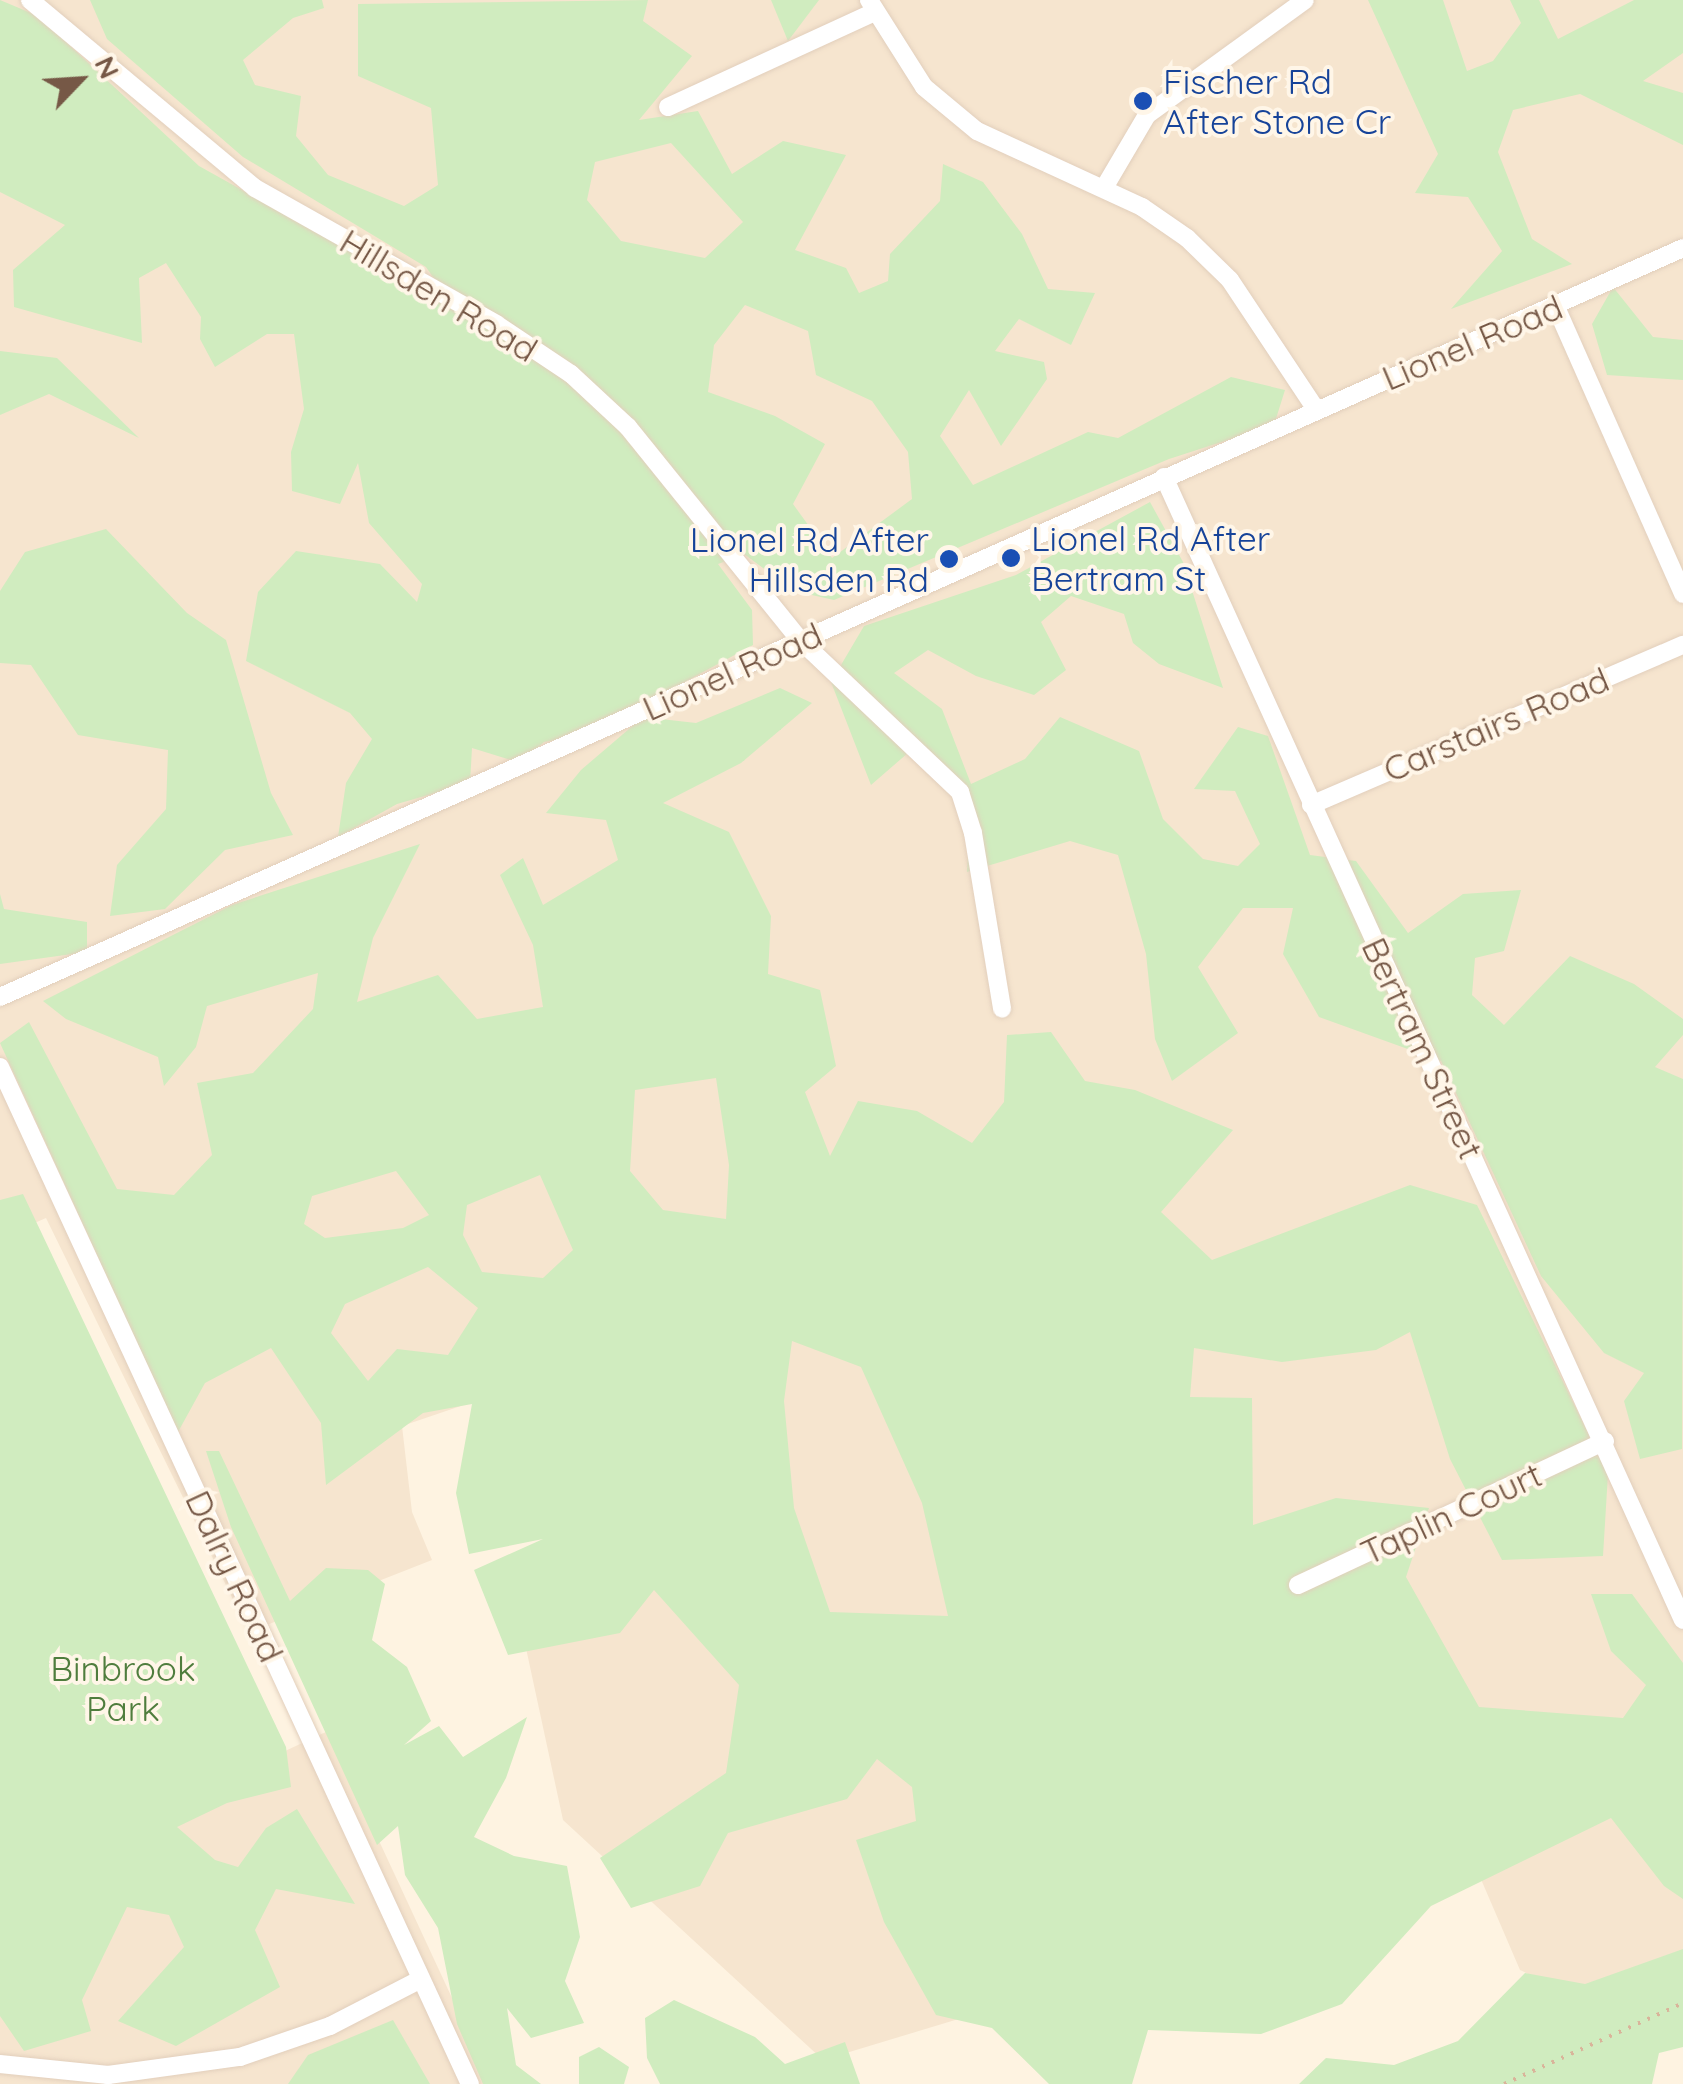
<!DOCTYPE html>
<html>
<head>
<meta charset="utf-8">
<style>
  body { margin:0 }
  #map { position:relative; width:1683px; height:2084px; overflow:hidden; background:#fef3e1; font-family:Quicksand,sans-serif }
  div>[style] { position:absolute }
  .residential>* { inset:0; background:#f6e5cf }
  .green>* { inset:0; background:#d0ecbf }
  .path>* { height:4px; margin-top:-2px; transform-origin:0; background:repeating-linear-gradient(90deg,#d9b49a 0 2.5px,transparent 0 10.5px) }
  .roads { filter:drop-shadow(0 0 2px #e2cfbc) drop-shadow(0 0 2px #e2cfbc) }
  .street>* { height:18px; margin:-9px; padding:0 9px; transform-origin:9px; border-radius:9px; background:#fff }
  .dots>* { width:28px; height:28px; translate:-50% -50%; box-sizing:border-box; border:5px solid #fff6e8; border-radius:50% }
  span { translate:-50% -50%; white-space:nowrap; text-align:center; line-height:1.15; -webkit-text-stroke:8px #fff6e8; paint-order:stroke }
  .transit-label { font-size:35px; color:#164399 }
  .left { translate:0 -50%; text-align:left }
  .right { translate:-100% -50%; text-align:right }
  .street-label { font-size:35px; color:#765846 }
  .park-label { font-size:35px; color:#4f7d3d }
  .north { position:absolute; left:30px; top:30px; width:100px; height:100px; -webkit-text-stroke:8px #fff6e8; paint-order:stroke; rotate:65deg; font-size:28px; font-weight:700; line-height:40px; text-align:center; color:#765846 }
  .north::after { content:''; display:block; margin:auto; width:35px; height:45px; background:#765846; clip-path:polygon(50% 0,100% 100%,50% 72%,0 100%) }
</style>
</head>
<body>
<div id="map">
  <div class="residential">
    <i style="clip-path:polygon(0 0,1683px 0,1683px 1978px,1610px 2013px,1520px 1970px,1474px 1863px,823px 2060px,563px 1820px,521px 1625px,678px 1332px,402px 1426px,412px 1512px,432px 1560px,249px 1632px,46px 1218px,0 1238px)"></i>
    <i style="clip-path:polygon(328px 1731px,492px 2084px,0 2084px,0 1884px)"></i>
  </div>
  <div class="green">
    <i style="clip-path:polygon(evenodd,0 0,38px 16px,199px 166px,454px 308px,426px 267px,243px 157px,107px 39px,90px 0,322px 0,324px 8px,293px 18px,243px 60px,255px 85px,301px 96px,296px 136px,328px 175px,404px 206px,438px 185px,431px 108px,358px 76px,358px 4px,648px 0,643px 21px,692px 56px,639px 120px,698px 111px,732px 174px,783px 141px,846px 155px,795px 250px,846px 268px,859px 293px,888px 281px,890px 254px,940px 201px,943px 164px,983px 182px,1022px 234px,1048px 289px,1095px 293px,1071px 345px,1019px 319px,995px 351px,1044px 362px,1047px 379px,1001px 446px,969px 390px,940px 436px,973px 485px,1088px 432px,1118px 438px,1231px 377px,1285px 390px,1274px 425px,1169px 459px,834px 600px,794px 591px,744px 554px,718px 564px,752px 610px,753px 645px,589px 734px,544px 742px,521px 763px,472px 748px,470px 783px,397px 804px,338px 837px,346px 783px,372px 739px,350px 713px,246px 661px,258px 592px,296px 551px,380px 564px,417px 602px,422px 584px,369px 523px,358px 463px,340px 504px,292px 491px,291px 452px,304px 409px,294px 334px,267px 334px,215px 367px,200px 339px,201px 317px,166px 263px,139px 278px,142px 343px,14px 307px,13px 270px,65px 225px,0 192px,0 0,671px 143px,743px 222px,705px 258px,621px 241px,587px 200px,595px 162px,671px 143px,0 0,745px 305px,808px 331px,816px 375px,872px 401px,908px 452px,912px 499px,832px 558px,793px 504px,825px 444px,775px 416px,708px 392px,714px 345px,745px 305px)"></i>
    <i style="clip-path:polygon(771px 0,819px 0,788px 41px)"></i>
    <i style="clip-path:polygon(1368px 0,1443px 0,1467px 71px,1493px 61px,1521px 23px,1510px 0,1539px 0,1558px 39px,1634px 0,1683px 0,1683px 53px,1643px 81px,1683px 93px,1683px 145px,1580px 94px,1513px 110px,1498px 152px,1532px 239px,1572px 264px,1451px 309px,1502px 251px,1468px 197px,1415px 193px,1438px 154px)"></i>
    <i style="clip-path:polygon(1613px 287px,1653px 337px,1683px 340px,1683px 380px,1607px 375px,1592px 324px)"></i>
    <i style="clip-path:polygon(0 351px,57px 358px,139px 438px,49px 394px,0 415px)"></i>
    <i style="clip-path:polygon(1150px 502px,1183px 562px,1223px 688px,1159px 664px,1133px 643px,1124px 614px,1071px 596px,1041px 622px,1066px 670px,1034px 695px,976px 676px,928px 650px,894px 673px,942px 709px,971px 784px,1025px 759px,1060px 717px,1139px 751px,1163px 819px,1203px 859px,1238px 866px,1260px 844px,1235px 791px,1194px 789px,1238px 727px,1268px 736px,1310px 855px,1356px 861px,1408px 933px,1463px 894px,1521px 890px,1504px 951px,1475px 958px,1472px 995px,1504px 1025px,1570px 956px,1634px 984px,1683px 1019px,1683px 1035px,1655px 1067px,1683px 1079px,1682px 1449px,1640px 1459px,1624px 1401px,1644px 1373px,1604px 1353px,1541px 1276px,1441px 1061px,1319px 1017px,1283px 954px,1293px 908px,1243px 908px,1198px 967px,1238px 1033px,1172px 1081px,1155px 1039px,1146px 954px,1118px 855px,1070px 841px,967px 872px,971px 800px,916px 746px,871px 785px,831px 682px,864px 626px,1016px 575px)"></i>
    <i style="clip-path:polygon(106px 529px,187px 613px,226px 640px,271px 793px,293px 835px,225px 850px,165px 909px,110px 916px,117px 865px,166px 809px,168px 750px,78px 735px,31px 665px,0 663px,0 591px,25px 552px)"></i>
    <i style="clip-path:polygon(evenodd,780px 688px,812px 703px,741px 763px,663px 803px,729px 832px,771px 916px,768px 974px,820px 990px,836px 1066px,805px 1092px,830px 1156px,858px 1101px,917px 1111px,972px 1143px,1004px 1102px,1007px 1035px,1051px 1032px,1085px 1081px,1135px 1090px,1233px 1130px,1161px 1212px,1212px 1260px,1410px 1185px,1477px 1205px,1608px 1474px,1603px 1556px,1502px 1560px,1450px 1459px,1410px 1332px,1376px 1350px,1282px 1362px,1194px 1348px,1190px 1397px,1252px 1398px,1253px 1525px,1336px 1498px,1429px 1508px,1406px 1577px,1479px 1707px,1623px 1718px,1646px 1685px,1611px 1651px,1591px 1594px,1632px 1594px,1683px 1663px,1683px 1899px,1664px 1886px,1611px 1818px,1431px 1906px,1342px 2004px,1261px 2034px,1148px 2030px,1132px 2084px,1049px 2084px,992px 2028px,936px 2015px,884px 1922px,856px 1840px,916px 1821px,912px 1787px,877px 1759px,847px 1799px,728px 1833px,700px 1886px,631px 1908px,600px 1858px,726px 1773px,739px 1685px,654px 1590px,620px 1633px,508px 1655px,474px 1570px,543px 1539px,469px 1554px,456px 1493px,472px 1404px,423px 1413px,326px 1485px,321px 1423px,271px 1348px,205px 1383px,178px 1432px,0 1043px,29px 1022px,117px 1189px,174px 1195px,212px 1155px,197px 1083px,253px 1073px,313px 1009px,318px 973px,207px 1006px,196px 1047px,164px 1086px,158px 1057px,66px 1019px,43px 1001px,232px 905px,420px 844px,373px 938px,357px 1002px,438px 975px,477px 1019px,543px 1007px,533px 945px,500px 875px,523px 858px,543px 905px,618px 860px,606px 820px,546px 813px,581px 770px,643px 717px,696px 723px,780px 688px,716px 1078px,729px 1165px,726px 1219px,663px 1210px,630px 1171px,635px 1090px,716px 1078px,780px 688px,396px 1171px,429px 1215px,403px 1228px,325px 1238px,304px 1224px,312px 1196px,396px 1171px,780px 688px,540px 1175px,573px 1250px,543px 1278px,482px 1272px,463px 1235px,467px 1205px,540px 1175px,780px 688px,428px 1267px,478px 1308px,448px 1355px,397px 1349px,368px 1381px,331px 1333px,345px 1304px,428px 1267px,780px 688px,792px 1341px,861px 1367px,922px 1503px,948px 1616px,830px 1612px,794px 1508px,784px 1401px,792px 1341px)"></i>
    <i style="clip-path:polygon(0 894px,4px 909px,87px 922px,87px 952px,0 964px)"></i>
    <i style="clip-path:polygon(23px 1194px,286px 1747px,291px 1787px,227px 1803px,177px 1827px,215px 1860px,238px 1867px,266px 1828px,297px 1809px,355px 1904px,276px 1889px,255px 1930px,280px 1987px,176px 2046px,118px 2021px,184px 1947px,169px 1915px,127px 1907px,82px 2000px,91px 2031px,24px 2051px,0 2016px,0 1200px)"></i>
    <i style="clip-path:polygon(206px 1451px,219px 1451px,290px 1601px,326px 1568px,368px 1570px,385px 1584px,372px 1640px,407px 1667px,431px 1721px,404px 1745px,439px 1726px,463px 1757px,527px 1717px,506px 1778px,474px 1837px,514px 1856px,567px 1866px,580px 1937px,565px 1981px,584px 2023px,531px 2038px,507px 2008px,516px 2065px,541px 2084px,483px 2084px,457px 2024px,438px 1928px,405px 1875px,398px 1826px,377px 1845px,231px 1527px)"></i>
    <i style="clip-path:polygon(1683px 1949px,1683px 2047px,1659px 2053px,1652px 2084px,1299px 2084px,1326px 2058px,1394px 2065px,1458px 2041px,1525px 1973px,1585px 1984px)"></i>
    <i style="clip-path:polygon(674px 2000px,755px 2037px,785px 2064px,845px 2042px,860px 2084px,660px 2084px,647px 2058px,645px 2018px)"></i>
    <i style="clip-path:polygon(393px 2020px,430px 2084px,288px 2084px,308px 2055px)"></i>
    <i style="clip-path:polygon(599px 2047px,629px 2067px,624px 2084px,579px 2084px,579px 2057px)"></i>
  </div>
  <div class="path">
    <i style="left:1504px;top:2084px;width:196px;rotate:-24.3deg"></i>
  </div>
  <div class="roads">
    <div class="street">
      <i style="left:30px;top:0;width:293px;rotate:39.9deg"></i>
      <i style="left:255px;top:188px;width:277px;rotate:29.4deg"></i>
      <i style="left:496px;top:324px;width:90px;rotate:33.7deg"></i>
      <i style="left:571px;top:374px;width:78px;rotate:42.9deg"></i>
      <i style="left:628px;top:427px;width:274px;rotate:51.1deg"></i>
      <i style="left:800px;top:640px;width:221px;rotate:43.5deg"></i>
      <i style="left:960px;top:792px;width:43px;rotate:72.4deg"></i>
      <i style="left:973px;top:833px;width:178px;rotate:80.6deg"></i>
      <i style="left:869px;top:0;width:103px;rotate:57.7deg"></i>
      <i style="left:924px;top:87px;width:69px;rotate:39.7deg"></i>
      <i style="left:977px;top:131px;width:182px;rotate:24.7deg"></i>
      <i style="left:1142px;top:207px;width:55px;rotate:34.6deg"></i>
      <i style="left:1187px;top:238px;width:60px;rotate:44.3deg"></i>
      <i style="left:1230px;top:280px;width:154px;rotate:56.4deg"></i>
      <i style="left:668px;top:107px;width:228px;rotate:-24.7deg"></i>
      <i style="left:1104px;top:188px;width:85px;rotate:-59.5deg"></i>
      <i style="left:1147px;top:115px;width:195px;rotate:-36deg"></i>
      <i style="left:1556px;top:307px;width:314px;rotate:66.1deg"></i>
      <i style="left:1164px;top:477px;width:1255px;rotate:65.58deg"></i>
      <i style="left:1311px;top:805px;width:405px;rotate:-23.3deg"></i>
      <i style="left:0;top:997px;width:1842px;rotate:-23.99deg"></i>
      <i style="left:0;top:1067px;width:1120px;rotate:65.2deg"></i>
      <i style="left:1298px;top:1585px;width:339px;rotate:-25.1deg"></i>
      <i style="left:0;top:2064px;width:109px;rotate:5.8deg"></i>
      <i style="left:108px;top:2075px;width:133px;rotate:-7.8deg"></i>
      <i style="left:240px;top:2057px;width:95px;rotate:-19deg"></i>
      <i style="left:330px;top:2026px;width:102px;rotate:-27.3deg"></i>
    </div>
  </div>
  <div class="dots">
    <i style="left:1143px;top:101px;background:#1a4fb4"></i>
    <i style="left:1011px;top:558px;background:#1a4fb4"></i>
    <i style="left:949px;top:559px;background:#1a4fb4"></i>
  </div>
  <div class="transit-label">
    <span class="left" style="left:1163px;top:101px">Fischer Rd<br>After Stone Cr</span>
    <span class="left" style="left:1031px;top:558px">Lionel Rd After<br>Bertram St</span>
    <span class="right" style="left:929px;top:559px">Lionel Rd After<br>Hillsden Rd</span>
  </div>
  <div class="street-label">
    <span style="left:439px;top:295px;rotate:31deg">Hillsden Road</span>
    <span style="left:1472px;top:342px;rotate:-23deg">Lionel Road</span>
    <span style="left:732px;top:671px;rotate:-24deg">Lionel Road</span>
    <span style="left:1496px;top:724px;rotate:-23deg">Carstairs Road</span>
    <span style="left:1423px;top:1048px;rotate:65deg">Bertram Street</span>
    <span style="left:1451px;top:1513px;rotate:-25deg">Taplin Court</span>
    <span style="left:235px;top:1576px;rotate:65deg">Dalry Road</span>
  </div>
  <div class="park-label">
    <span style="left:123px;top:1688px">Binbrook<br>Park</span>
  </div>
  <div class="north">N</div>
</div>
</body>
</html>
